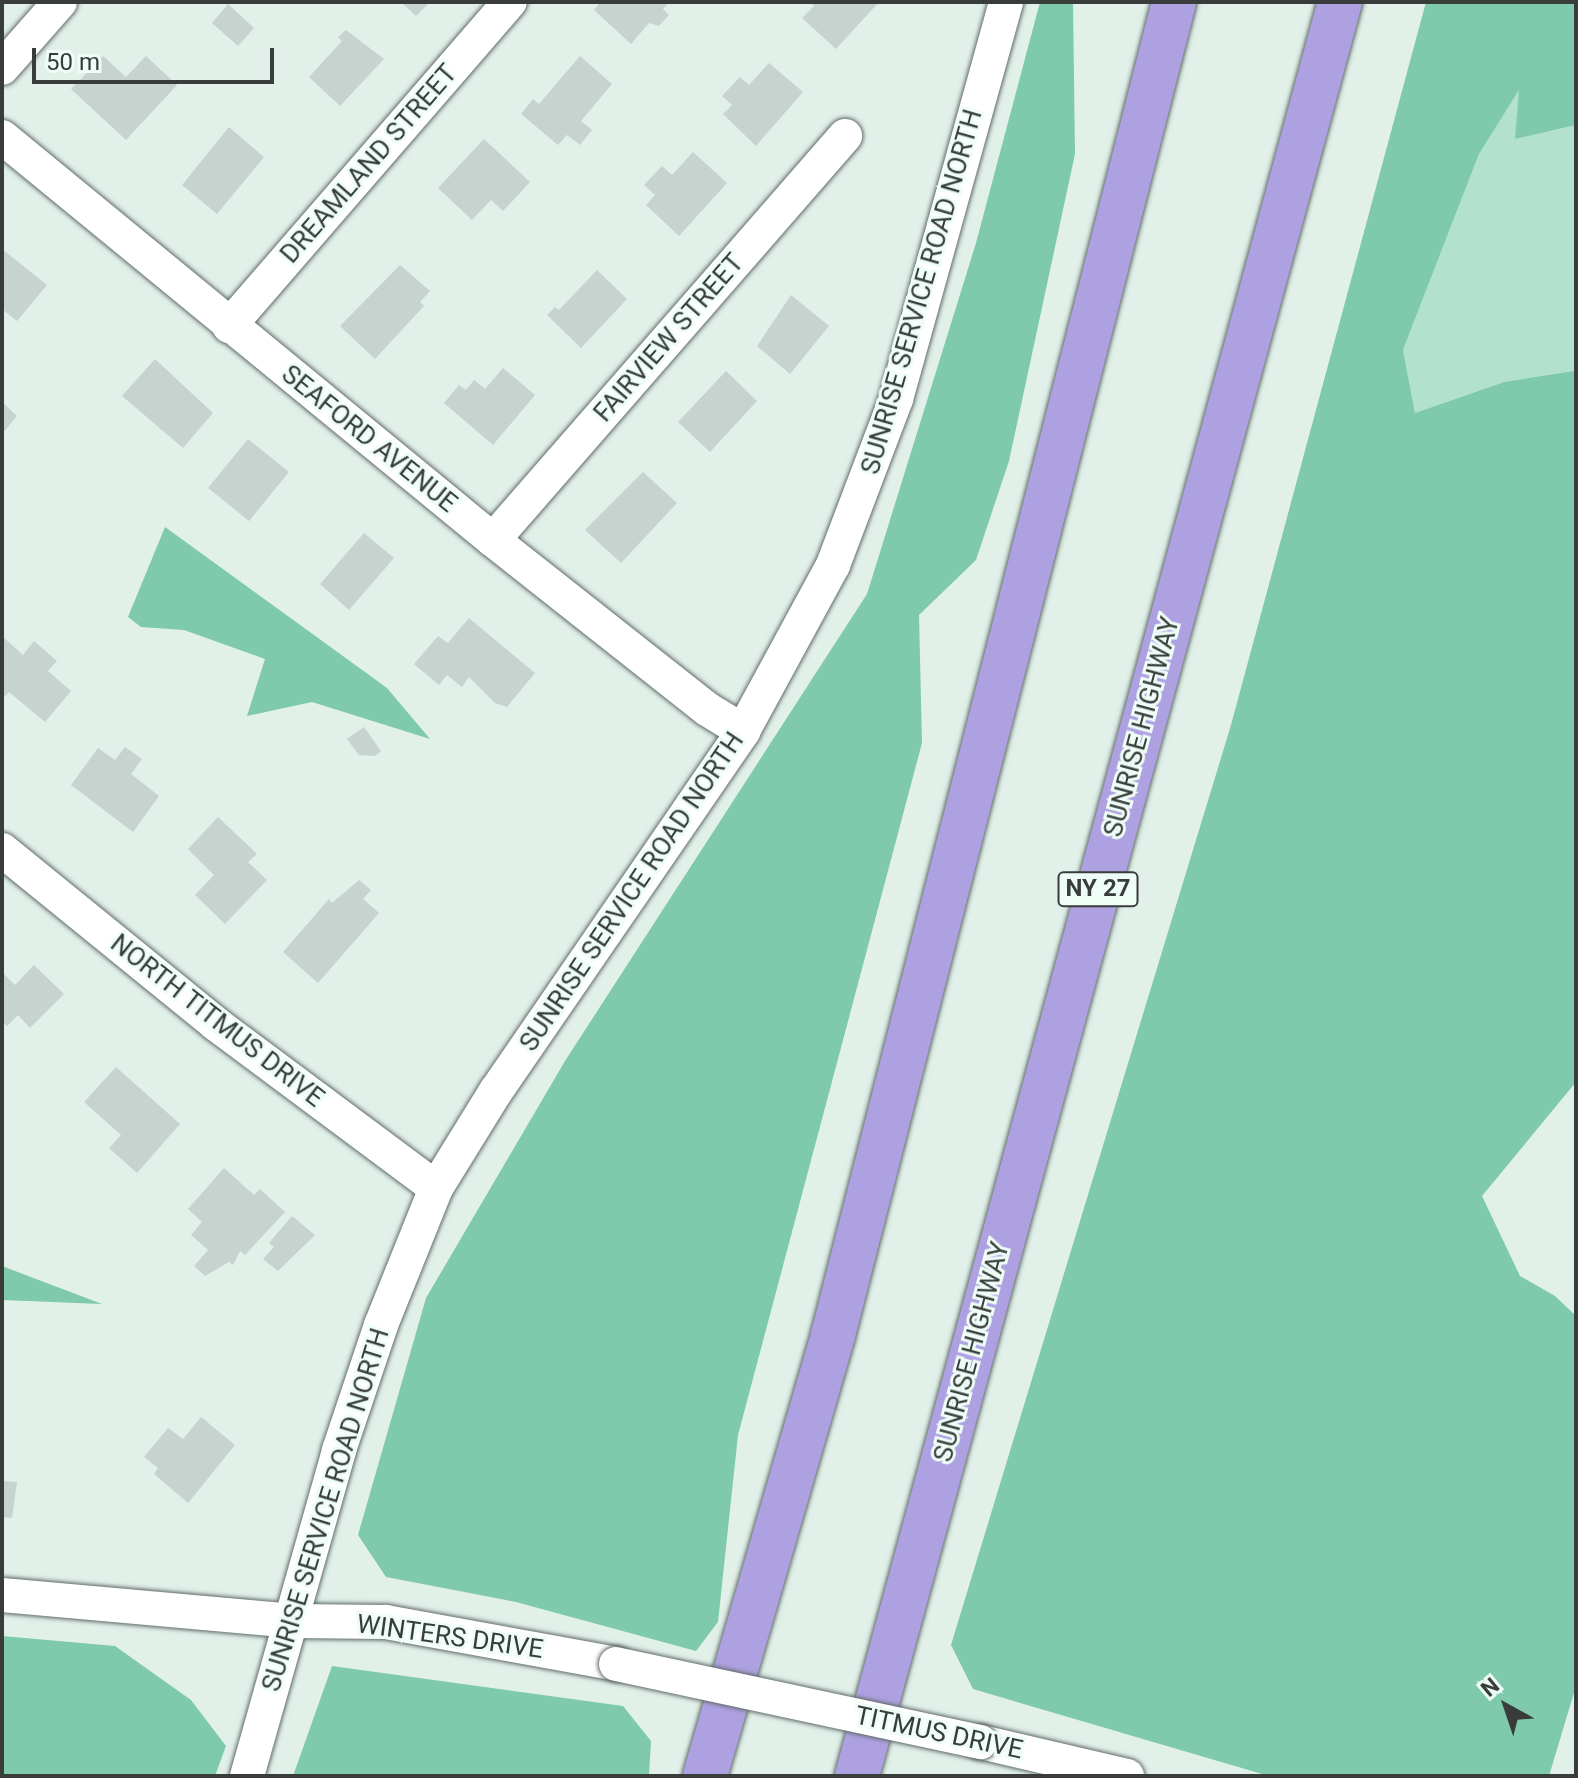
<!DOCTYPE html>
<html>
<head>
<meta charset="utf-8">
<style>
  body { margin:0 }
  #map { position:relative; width:1578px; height:1778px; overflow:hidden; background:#e2f0ea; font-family:Roboto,sans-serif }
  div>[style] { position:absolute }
  .green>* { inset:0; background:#b2e2ce }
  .forest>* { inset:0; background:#7fc9ac }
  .building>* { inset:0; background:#c6d3ce }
  .roads { filter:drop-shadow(0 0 2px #616d68) drop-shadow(0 0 2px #616d68) }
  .minor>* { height:34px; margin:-17px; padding:0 17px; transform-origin:17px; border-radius:17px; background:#fff }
  .highway>* { height:44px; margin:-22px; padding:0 22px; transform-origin:22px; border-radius:22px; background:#aea1e2 }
  .bridges { filter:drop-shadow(0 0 2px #616d68) drop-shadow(0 0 2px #616d68) }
  .minor-bridge>* { height:34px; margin:-17px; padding:0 17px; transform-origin:17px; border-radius:17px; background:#fff }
  span { translate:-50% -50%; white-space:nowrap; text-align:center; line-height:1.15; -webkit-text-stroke:6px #effdf7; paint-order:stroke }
  .shield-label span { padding:2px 6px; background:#effdf7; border:2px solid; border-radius:6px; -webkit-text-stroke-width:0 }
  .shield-label { font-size:24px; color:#383d3b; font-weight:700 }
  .street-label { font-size:26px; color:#383d3b }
  .frame { position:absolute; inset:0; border:4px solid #383d3b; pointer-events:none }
  .north { position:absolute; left:1466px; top:1666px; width:80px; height:80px; -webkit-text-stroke:6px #effdf7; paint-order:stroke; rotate:320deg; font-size:22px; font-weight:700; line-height:32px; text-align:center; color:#383d3b }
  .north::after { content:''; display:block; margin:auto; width:28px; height:36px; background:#383d3b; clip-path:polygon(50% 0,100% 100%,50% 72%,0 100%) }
  .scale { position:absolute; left:32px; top:48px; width:242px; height:36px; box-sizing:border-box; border:4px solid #383d3b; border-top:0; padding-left:10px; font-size:24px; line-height:28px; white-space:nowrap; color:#383d3b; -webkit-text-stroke:6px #effdf7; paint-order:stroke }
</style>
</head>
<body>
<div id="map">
  <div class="green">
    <i style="clip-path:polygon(1520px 88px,1515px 139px,1576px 125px,1576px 375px,1572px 371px,1504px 382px,1415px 413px,1403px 350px,1479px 154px)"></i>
  </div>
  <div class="forest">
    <i style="clip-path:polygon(1040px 2px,1073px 2px,1075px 154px,1009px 461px,976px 560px,919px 615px,922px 743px,738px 1435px,718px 1622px,696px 1651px,516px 1602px,386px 1577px,358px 1535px,426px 1298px,565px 1061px,867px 594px,976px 243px)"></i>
    <i style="clip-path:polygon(1426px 2px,1576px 2px,1576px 125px,1515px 139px,1519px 90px,1479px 154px,1403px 350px,1415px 413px,1504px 382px,1573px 371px,1576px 375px,1576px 1082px,1482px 1196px,1520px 1276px,1555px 1296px,1576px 1316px,1576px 1686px,1549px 1776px,1269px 1776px,973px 1689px,951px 1645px,1231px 725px)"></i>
    <i style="clip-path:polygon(165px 527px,387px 688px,430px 739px,312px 702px,247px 716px,265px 659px,184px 630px,141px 627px,128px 617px)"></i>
    <i style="clip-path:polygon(2px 1266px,102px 1304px,2px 1300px)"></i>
    <i style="clip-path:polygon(2px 1636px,115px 1646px,191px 1700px,226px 1746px,215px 1776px,2px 1776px)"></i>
    <i style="clip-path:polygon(332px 1666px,623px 1706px,651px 1741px,649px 1776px,293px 1776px)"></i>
  </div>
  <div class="building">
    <i style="clip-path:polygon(401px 2px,430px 2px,416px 16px)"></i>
    <i style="clip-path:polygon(600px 2px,669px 2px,663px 9px,669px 15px,659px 26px,649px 23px,631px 44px,594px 10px)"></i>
    <i style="clip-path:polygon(809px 2px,879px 2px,836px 49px,802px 18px,814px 6px)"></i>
    <i style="clip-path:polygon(228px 4px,254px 28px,238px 46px,212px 23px)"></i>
    <i style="clip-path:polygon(346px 30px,384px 59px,340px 106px,309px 77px,342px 41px,338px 37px)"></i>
    <i style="clip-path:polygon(103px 56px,126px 77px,146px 56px,177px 85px,126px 140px,71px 89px)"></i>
    <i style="clip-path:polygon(580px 56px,612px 84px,581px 121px,592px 130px,580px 145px,567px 135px,558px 145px,521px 114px,533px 99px,539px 104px)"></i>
    <i style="clip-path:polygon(769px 63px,803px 92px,756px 146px,723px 114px,732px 105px,722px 96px,740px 77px,749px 85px)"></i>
    <i style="clip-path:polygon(229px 127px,264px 157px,217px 214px,182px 185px)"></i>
    <i style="clip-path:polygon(484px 139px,530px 182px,503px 211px,491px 200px,472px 220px,438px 188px)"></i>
    <i style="clip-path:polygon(693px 152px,727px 183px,679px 236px,646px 205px,655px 195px,644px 185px,662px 166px,672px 175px)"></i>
    <i style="clip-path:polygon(2px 249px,47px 285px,17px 321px,2px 309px)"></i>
    <i style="clip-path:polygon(400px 265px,430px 291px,420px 302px,424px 306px,375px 359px,340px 326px)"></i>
    <i style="clip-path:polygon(597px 270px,627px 299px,581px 348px,547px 315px,555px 307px,559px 310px)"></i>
    <i style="clip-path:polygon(791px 295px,829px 326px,790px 374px,757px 346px)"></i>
    <i style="clip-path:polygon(155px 359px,213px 413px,183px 448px,122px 396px)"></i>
    <i style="clip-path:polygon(503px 368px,535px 395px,493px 445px,444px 403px,459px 385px,466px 390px,474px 380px,485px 389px)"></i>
    <i style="clip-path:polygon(726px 371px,757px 401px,710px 452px,678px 422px)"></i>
    <i style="clip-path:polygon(2px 402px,17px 416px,2px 434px)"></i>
    <i style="clip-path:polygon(248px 439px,289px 472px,249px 521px,208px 488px)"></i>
    <i style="clip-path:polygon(643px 472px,677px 503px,621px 563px,585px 530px)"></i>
    <i style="clip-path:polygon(364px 533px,394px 558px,349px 610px,320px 584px)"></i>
    <i style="clip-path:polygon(469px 618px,535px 673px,507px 707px,495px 703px,469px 677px,462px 687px,447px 675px,439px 685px,414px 664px,438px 636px,448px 643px)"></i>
    <i style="clip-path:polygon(2px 636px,23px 655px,34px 641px,57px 661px,48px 671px,71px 691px,45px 722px,9px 692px,2px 699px)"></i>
    <i style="clip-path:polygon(364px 727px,381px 751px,375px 756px,359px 755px,347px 739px)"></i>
    <i style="clip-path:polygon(125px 747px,142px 759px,131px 774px,159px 796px,133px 832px,71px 785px,98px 748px,115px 760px)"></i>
    <i style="clip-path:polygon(218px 817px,257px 854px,248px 862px,267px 880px,225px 924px,195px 895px,214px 875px,188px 849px)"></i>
    <i style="clip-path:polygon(359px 880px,371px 890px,363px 899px,379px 913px,318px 983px,283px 952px,329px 899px,332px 903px)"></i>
    <i style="clip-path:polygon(34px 965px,64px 994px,30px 1028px,18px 1015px,7px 1026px,2px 1021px,2px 972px,15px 985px)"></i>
    <i style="clip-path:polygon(116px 1067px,180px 1124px,137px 1173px,109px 1148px,121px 1135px,84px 1102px)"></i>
    <i style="clip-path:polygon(224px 1168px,254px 1195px,260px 1189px,285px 1212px,245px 1255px,240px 1251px,233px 1265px,229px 1262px,205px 1276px,194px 1266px,208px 1250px,191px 1235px,202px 1222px,188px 1209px)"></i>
    <i style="clip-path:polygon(292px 1216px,315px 1235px,278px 1271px,263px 1259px,274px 1247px,269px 1243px)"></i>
    <i style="clip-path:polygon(201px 1417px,235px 1445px,188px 1503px,154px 1474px,158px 1468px,144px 1457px,168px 1428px,183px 1439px)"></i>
    <i style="clip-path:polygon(2px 1481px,17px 1482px,12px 1518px,2px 1517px)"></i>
  </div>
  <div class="roads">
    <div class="minor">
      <i style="left:2px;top:68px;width:88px;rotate:-48.7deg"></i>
      <i style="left:2px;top:137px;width:635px;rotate:39.38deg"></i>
      <i style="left:493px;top:540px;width:273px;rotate:38.3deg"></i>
      <i style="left:707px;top:709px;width:42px;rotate:31.4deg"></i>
      <i style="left:229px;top:326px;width:429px;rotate:-49.1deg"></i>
      <i style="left:493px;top:540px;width:536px;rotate:-48.93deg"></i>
      <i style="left:2px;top:850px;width:276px;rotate:39.1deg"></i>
      <i style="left:216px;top:1024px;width:274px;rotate:36.7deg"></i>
      <i style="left:2px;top:1595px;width:293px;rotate:5.1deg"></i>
      <i style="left:294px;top:1621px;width:92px;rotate:0.6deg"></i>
      <i style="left:386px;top:1622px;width:234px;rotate:10.3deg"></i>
      <i style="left:981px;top:1742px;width:150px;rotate:13.1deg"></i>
      <i style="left:247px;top:1776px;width:339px;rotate:-74.2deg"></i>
      <i style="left:339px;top:1450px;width:132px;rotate:-71.4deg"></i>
      <i style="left:381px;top:1325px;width:148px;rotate:-68.1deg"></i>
      <i style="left:436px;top:1188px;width:114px;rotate:-58.3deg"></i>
      <i style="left:496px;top:1091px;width:437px;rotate:-55.5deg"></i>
      <i style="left:743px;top:731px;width:189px;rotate:-61.5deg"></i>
      <i style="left:833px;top:565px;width:178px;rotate:-69.2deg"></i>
      <i style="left:896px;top:399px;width:412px;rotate:-74.5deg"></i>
    </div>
    <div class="highway">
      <i style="left:705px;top:1776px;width:459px;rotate:-73.8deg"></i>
      <i style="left:833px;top:1335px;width:1376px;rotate:-75.65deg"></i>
      <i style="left:857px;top:1776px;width:1839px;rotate:-74.77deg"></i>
    </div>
  </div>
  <div class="bridges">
    <div class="minor-bridge">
      <i style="left:616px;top:1664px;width:373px;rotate:12.1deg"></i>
    </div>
  </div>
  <div class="shield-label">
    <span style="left:1098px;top:889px">NY 27</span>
  </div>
  <div class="street-label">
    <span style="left:369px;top:164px;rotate:-49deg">DREAMLAND STREET</span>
    <span style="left:922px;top:292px;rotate:-74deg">SUNRISE SERVICE ROAD NORTH</span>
    <span style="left:669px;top:338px;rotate:-49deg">FAIRVIEW STREET</span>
    <span style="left:369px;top:439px;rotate:39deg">SEAFORD AVENUE</span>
    <span style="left:1142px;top:727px;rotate:-75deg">SUNRISE HIGHWAY</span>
    <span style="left:632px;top:892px;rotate:-56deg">SUNRISE SERVICE ROAD NORTH</span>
    <span style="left:217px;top:1021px;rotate:38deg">NORTH TITMUS DRIVE</span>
    <span style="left:972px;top:1352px;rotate:-75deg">SUNRISE HIGHWAY</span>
    <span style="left:326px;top:1510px;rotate:-73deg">SUNRISE SERVICE ROAD NORTH</span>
    <span style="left:450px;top:1637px;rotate:8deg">WINTERS DRIVE</span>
    <span style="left:939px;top:1733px;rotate:12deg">TITMUS DRIVE</span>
  </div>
  <div class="frame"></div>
  <div class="north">N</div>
  <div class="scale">50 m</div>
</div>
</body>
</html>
